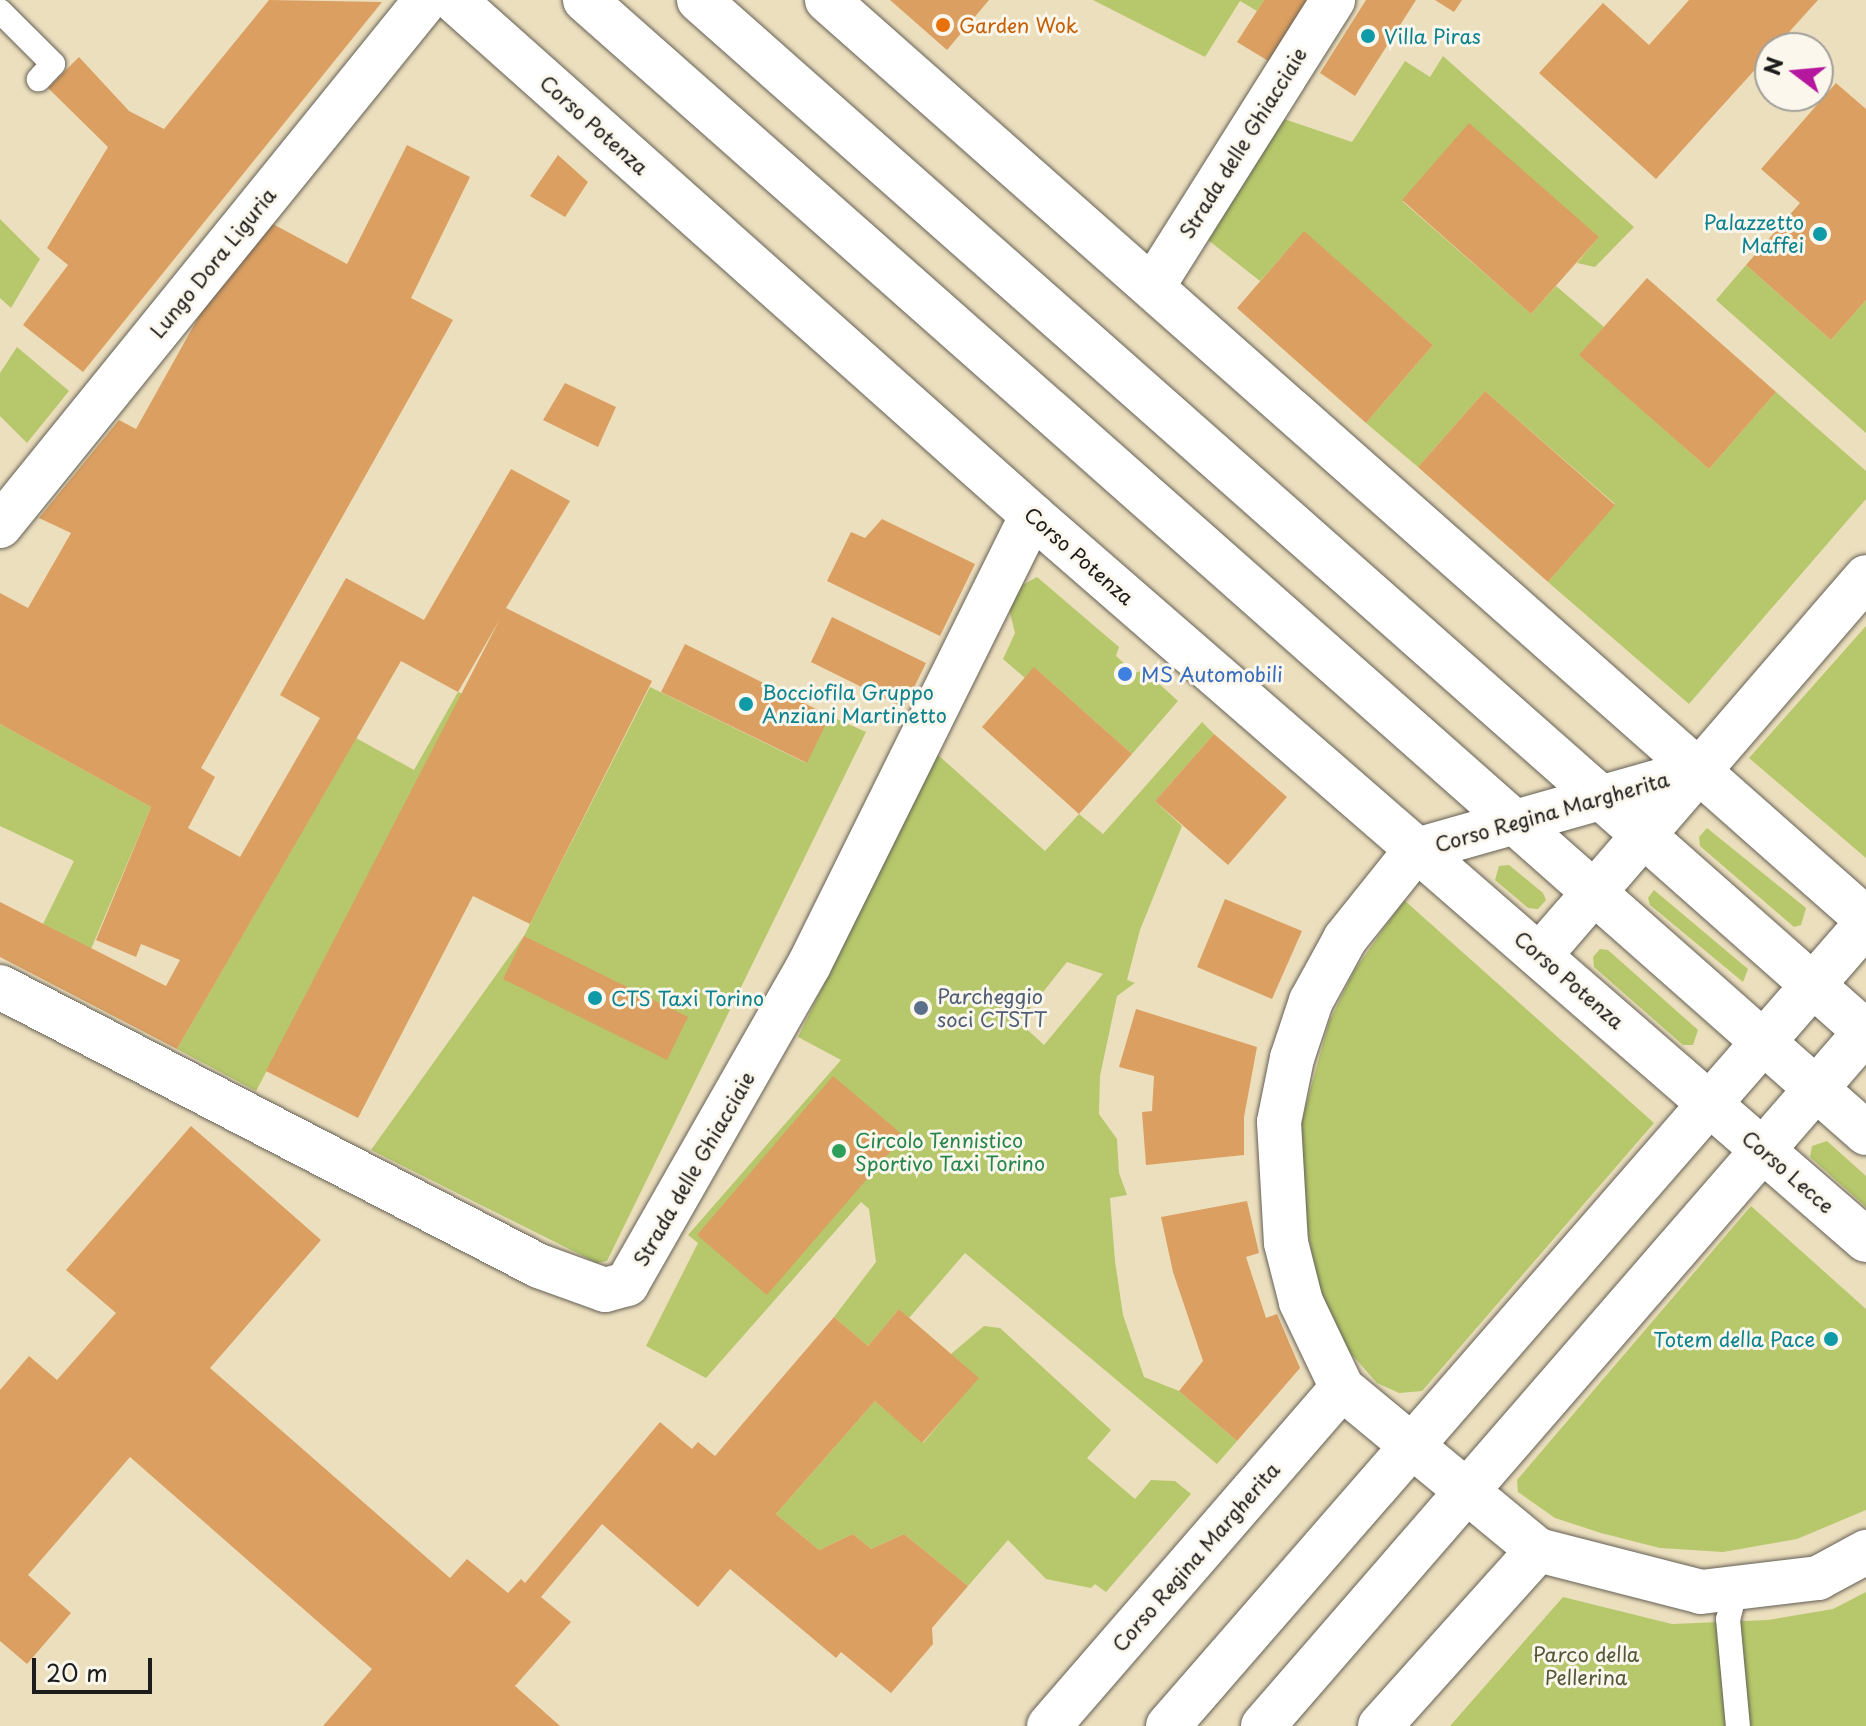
<!DOCTYPE html>
<html>
<head>
<meta charset="utf-8">
<style>
  body { margin:0 }
  #map { position:relative; width:1866px; height:1726px; overflow:hidden; background:#ecdfbe; font-family:"Playpen Sans",sans-serif }
  div>[style] { position:absolute }
  .green>* { inset:0; background:#b6c86b }
  .building>* { inset:0; background:#db9f61 }
  .roads { filter:drop-shadow(0 0 2px #656055) drop-shadow(0 0 2px #656055) }
  .service>* { height:24px; margin:-12px; padding:0 12px; transform-origin:12px; border-radius:12px; background:#fff }
  .minor>* { height:44px; margin:-22px; padding:0 22px; transform-origin:22px; border-radius:22px; background:#fff }
  .primary>* { height:44px; margin:-22px; padding:0 22px; transform-origin:22px; border-radius:22px; background:#fff }
  .dots>* { width:22px; height:22px; translate:-50% -50%; box-sizing:border-box; border:4px solid #fbf7ec; border-radius:50% }
  span { translate:-50% -50%; white-space:nowrap; text-align:center; line-height:1.15; -webkit-text-stroke:6px #fbf7ec; paint-order:stroke }
  .food-label { font-size:20px; color:#c56008 }
  .left { translate:0 -50%; text-align:left }
  .culture-label { font-size:20px; color:#0d838f }
  .right { translate:-100% -50%; text-align:right }
  .street-label { font-size:20px; color:#1c1c1c }
  .shop-label { font-size:20px; color:#366cbe }
  .service-label { font-size:20px; color:#4e5e75 }
  .leisure-label { font-size:20px; color:#27864d }
  .park-label { font-size:20px; color:#525838 }
  .north { position:absolute; left:1754px; top:32px; width:80px; height:80px; box-sizing:border-box; background:#fbf7ec; border:2px solid #a29f99; border-radius:50%; rotate:286deg; font-size:22px; font-weight:700; line-height:32px; text-align:center; color:#1c1c1c }
  .north::after { content:''; display:block; margin:auto; width:28px; height:36px; background:#b5179e; clip-path:polygon(50% 0,100% 100%,50% 72%,0 100%) }
  .scale { position:absolute; left:32px; top:1658px; width:120px; height:36px; box-sizing:border-box; border:4px solid #1c1c1c; border-top:0; padding-left:10px; font-size:24px; line-height:28px; white-space:nowrap; color:#1c1c1c; -webkit-text-stroke:6px #fbf7ec; paint-order:stroke }
</style>
</head>
<body>
<div id="map">
  <div class="green">
    <i style="clip-path:polygon(1093px 0,1264px 0,1257px 11px,1240px 1px,1205px 57px)"></i>
    <i style="clip-path:polygon(1443px 56px,1634px 227px,1595px 267px,1577px 263px,1598px 238px,1402px 201px,1531px 314px,1556px 286px,1604px 327px,1580px 355px,1709px 469px,1776px 392px,1866px 471px,1866px 499px,1689px 704px,1548px 582px,1615px 504px,1485px 391px,1418px 467px,1366px 423px,1433px 345px,1304px 232px,1260px 281px,1208px 240px,1284px 119px,1352px 142px,1405px 61px,1430px 77px)"></i>
    <i style="clip-path:polygon(0 219px,40px 259px,11px 308px,0 298px)"></i>
    <i style="clip-path:polygon(1746px 265px,1831px 340px,1866px 300px,1866px 433px,1716px 300px)"></i>
    <i style="clip-path:polygon(17px 347px,69px 391px,27px 443px,0 416px,0 373px)"></i>
    <i style="clip-path:polygon(1037px 577px,1119px 647px,1116px 656px,1135px 673px,1144px 670px,1178px 701px,1132px 754px,1035px 668px,1025px 678px,1003px 659px,1015px 633px,1009px 609px,1019px 587px)"></i>
    <i style="clip-path:polygon(1866px 626px,1866px 858px,1749px 758px)"></i>
    <i style="clip-path:polygon(650px 687px,806px 763px,830px 716px,866px 732px,607px 1261px,597px 1263px,371px 1150px,524px 936px)"></i>
    <i style="clip-path:polygon(458px 692px,463px 694px,384px 851px,256px 1091px,177px 1049px,356px 738px,414px 770px)"></i>
    <i style="clip-path:polygon(evenodd,1202px 722px,1214px 734px,1155px 801px,1182px 826px,1140px 930px,1127px 980px,1135px 983px,1117px 996px,1100px 1076px,1099px 1114px,1117px 1139px,1119px 1173px,1127px 1195px,1110px 1198px,1115px 1261px,1123px 1315px,1144px 1377px,1179px 1391px,1237px 1441px,1217px 1464px,965px 1253px,909px 1318px,899px 1309px,868px 1346px,834px 1317px,876px 1262px,869px 1209px,861px 1202px,706px 1378px,646px 1346px,698px 1243px,688px 1235px,841px 1060px,798px 1037px,937px 754px,1045px 851px,1079px 814px,1103px 834px,1202px 722px,1067px 962px,1103px 974px,1044px 1045px,1019px 1022px,1067px 962px)"></i>
    <i style="clip-path:polygon(0 724px,151px 807px,91px 949px,43px 924px,74px 861px,0 826px)"></i>
    <i style="clip-path:polygon(1707px 828px,1806px 908px,1801px 925px,1794px 927px,1700px 846px,1699px 837px)"></i>
    <i style="clip-path:polygon(1509px 865px,1543px 893px,1546px 900px,1538px 909px,1528px 908px,1495px 880px,1499px 866px)"></i>
    <i style="clip-path:polygon(1654px 890px,1748px 969px,1743px 982px,1650px 905px,1648px 898px)"></i>
    <i style="clip-path:polygon(1404px 900px,1654px 1123px,1422px 1391px,1399px 1393px,1377px 1383px,1346px 1348px,1317px 1282px,1301px 1192px,1299px 1131px,1329px 1022px,1354px 971px)"></i>
    <i style="clip-path:polygon(1600px 949px,1608px 950px,1698px 1030px,1693px 1045px,1683px 1045px,1594px 967px,1593px 957px)"></i>
    <i style="clip-path:polygon(1827px 1141px,1866px 1176px,1866px 1207px,1810px 1157px,1812px 1146px)"></i>
    <i style="clip-path:polygon(1751px 1206px,1866px 1309px,1866px 1510px,1797px 1539px,1723px 1552px,1660px 1548px,1601px 1533px,1555px 1518px,1518px 1492px,1517px 1480px)"></i>
    <i style="clip-path:polygon(984px 1326px,1000px 1328px,1111px 1430px,1087px 1458px,1135px 1499px,1151px 1480px,1175px 1481px,1191px 1494px,1106px 1592px,1095px 1584px,1091px 1588px,1046px 1579px,1008px 1540px,968px 1586px,904px 1534px,871px 1549px,853px 1534px,819px 1550px,776px 1514px,875px 1401px,923px 1443px,978px 1378px,951px 1354px)"></i>
    <i style="clip-path:polygon(1866px 1592px,1866px 1726px,1450px 1726px,1563px 1597px,1672px 1624px,1768px 1620px,1833px 1609px)"></i>
  </div>
  <div class="building">
    <i style="clip-path:polygon(269px 0,382px 2px,83px 372px,23px 325px,68px 265px,47px 248px,108px 147px,48px 88px,79px 57px,129px 111px,164px 129px)"></i>
    <i style="clip-path:polygon(890px 0,989px 0,947px 50px)"></i>
    <i style="clip-path:polygon(1264px 0,1310px 0,1270px 62px,1237px 42px)"></i>
    <i style="clip-path:polygon(1366px 0,1416px 0,1355px 96px,1320px 73px)"></i>
    <i style="clip-path:polygon(1435px 0,1462px 0,1454px 12px)"></i>
    <i style="clip-path:polygon(1689px 0,1818px 0,1656px 179px,1539px 73px,1603px 3px,1649px 45px)"></i>
    <i style="clip-path:polygon(1836px 83px,1866px 109px,1866px 300px,1831px 340px,1746px 265px,1800px 203px,1761px 169px)"></i>
    <i style="clip-path:polygon(1469px 123px,1599px 237px,1531px 314px,1402px 200px)"></i>
    <i style="clip-path:polygon(407px 145px,470px 177px,411px 298px,453px 320px,201px 768px,215px 777px,188px 828px,240px 857px,320px 718px,280px 695px,346px 578px,424px 620px,511px 469px,570px 501px,506px 608px,652px 681px,530px 924px,473px 896px,358px 1118px,266px 1071px,500px 619px,458px 692px,401px 661px,177px 1049px,0 957px,0 902px,166px 986px,180px 960px,141px 944px,136px 957px,96px 940px,151px 807px,0 724px,0 593px,28px 608px,71px 533px,39px 518px,119px 420px,136px 429px,203px 309px,273px 224px,347px 264px)"></i>
    <i style="clip-path:polygon(558px 155px,588px 182px,565px 217px,530px 196px)"></i>
    <i style="clip-path:polygon(1304px 231px,1433px 345px,1366px 423px,1237px 308px)"></i>
    <i style="clip-path:polygon(1647px 278px,1776px 392px,1709px 469px,1579px 355px)"></i>
    <i style="clip-path:polygon(565px 383px,616px 407px,598px 447px,543px 420px)"></i>
    <i style="clip-path:polygon(1485px 391px,1615px 505px,1548px 582px,1418px 467px)"></i>
    <i style="clip-path:polygon(882px 519px,975px 564px,940px 636px,827px 581px,851px 532px,865px 538px)"></i>
    <i style="clip-path:polygon(832px 617px,926px 663px,904px 708px,811px 662px)"></i>
    <i style="clip-path:polygon(685px 644px,830px 716px,807px 763px,661px 692px)"></i>
    <i style="clip-path:polygon(1034px 667px,1132px 754px,1079px 814px,982px 727px)"></i>
    <i style="clip-path:polygon(1214px 734px,1287px 797px,1228px 865px,1155px 801px)"></i>
    <i style="clip-path:polygon(1225px 899px,1302px 931px,1272px 999px,1197px 967px)"></i>
    <i style="clip-path:polygon(524px 936px,688px 1017px,667px 1060px,503px 979px)"></i>
    <i style="clip-path:polygon(1136px 1009px,1257px 1047px,1244px 1117px,1244px 1155px,1146px 1165px,1142px 1112px,1152px 1111px,1154px 1076px,1119px 1067px)"></i>
    <i style="clip-path:polygon(833px 1076px,904px 1136px,767px 1295px,697px 1235px)"></i>
    <i style="clip-path:polygon(191px 1126px,321px 1240px,210px 1368px,450px 1578px,467px 1559px,508px 1593px,521px 1579px,525px 1583px,660px 1422px,692px 1449px,698px 1442px,715px 1456px,834px 1317px,868px 1346px,899px 1309px,979px 1378px,922px 1443px,875px 1401px,776px 1514px,819px 1550px,853px 1534px,871px 1549px,904px 1534px,968px 1586px,932px 1628px,933px 1644px,891px 1693px,841px 1652px,836px 1658px,730px 1569px,698px 1607px,602px 1524px,541px 1597px,571px 1622px,515px 1686px,560px 1726px,323px 1726px,372px 1669px,130px 1457px,28px 1575px,71px 1613px,27px 1664px,0 1641px,0 1390px,29px 1356px,57px 1380px,116px 1313px,66px 1270px)"></i>
    <i style="clip-path:polygon(1247px 1201px,1259px 1253px,1246px 1257px,1266px 1318px,1277px 1314px,1300px 1368px,1237px 1441px,1179px 1391px,1203px 1361px,1173px 1272px,1161px 1217px)"></i>
  </div>
  <div class="roads">
    <div class="service">
      <i style="left:0;top:11px;width:75px;rotate:45deg"></i>
      <i style="left:53px;top:64px;width:21px;rotate:133deg"></i>
      <i style="left:1736px;top:1588px;width:32px;rotate:104deg"></i>
      <i style="left:1728px;top:1619px;width:107px;rotate:84.7deg"></i>
    </div>
    <div class="minor">
      <i style="left:454px;top:0;width:774px;rotate:41.7deg"></i>
      <i style="left:1032px;top:515px;width:1105px;rotate:41deg"></i>
      <i style="left:827px;top:0;width:1387px;rotate:41.49deg"></i>
      <i style="left:1153px;top:286px;width:338px;rotate:-57.8deg"></i>
      <i style="left:0;top:526px;width:677px;rotate:-51deg"></i>
      <i style="left:1699px;top:770px;width:294px;rotate:164.2deg"></i>
      <i style="left:1416px;top:850px;width:114px;rotate:128.6deg"></i>
      <i style="left:1345px;top:939px;width:71px;rotate:118.7deg"></i>
      <i style="left:1311px;top:1001px;width:60px;rotate:108.4deg"></i>
      <i style="left:1292px;top:1058px;width:65px;rotate:101.5deg"></i>
      <i style="left:1279px;top:1122px;width:121px;rotate:86.7deg"></i>
      <i style="left:1286px;top:1243px;width:61px;rotate:75.7deg"></i>
      <i style="left:1301px;top:1302px;width:95px;rotate:64.5deg"></i>
      <i style="left:1342px;top:1388px;width:254px;rotate:39.6deg"></i>
      <i style="left:1538px;top:1550px;width:168px;rotate:14.4deg"></i>
      <i style="left:1701px;top:1592px;width:118px;rotate:-6.8deg"></i>
      <i style="left:1818px;top:1578px;width:55px;rotate:-28.4deg"></i>
      <i style="left:1540px;top:955px;width:499px;rotate:-49.2deg"></i>
      <i style="left:0;top:987px;width:607px;rotate:27.37deg"></i>
      <i style="left:539px;top:1266px;width:70px;rotate:20deg"></i>
      <i style="left:605px;top:1290px;width:23px;rotate:-15deg"></i>
      <i style="left:627px;top:1284px;width:367px;rotate:-60.3deg"></i>
      <i style="left:809px;top:965px;width:502px;rotate:-63.64deg"></i>
      <i style="left:1049px;top:1726px;width:447px;rotate:-49.1deg"></i>
      <i style="left:1380px;top:1726px;width:237px;rotate:-48.1deg"></i>
    </div>
    <div class="primary">
      <i style="left:585px;top:0;width:1710px;rotate:41.49deg"></i>
      <i style="left:699px;top:0;width:1558px;rotate:41.49deg"></i>
      <i style="left:1168px;top:1726px;width:1063px;rotate:-48.97deg"></i>
      <i style="left:1263px;top:1726px;width:920px;rotate:-49.05deg"></i>
    </div>
  </div>
  <div class="dots">
    <i style="left:943px;top:25px;background:#e8710a"></i>
    <i style="left:1368px;top:36px;background:#0f9aa8"></i>
    <i style="left:1820px;top:234px;background:#0f9aa8"></i>
    <i style="left:1125px;top:674px;background:#3f7fe0"></i>
    <i style="left:746px;top:704px;background:#0f9aa8"></i>
    <i style="left:595px;top:998px;background:#0f9aa8"></i>
    <i style="left:921px;top:1008px;background:#5c6f8a"></i>
    <i style="left:839px;top:1151px;background:#2e9e5b"></i>
    <i style="left:1831px;top:1339px;background:#0f9aa8"></i>
  </div>
  <div class="food-label">
    <span class="left" style="left:959px;top:25px">Garden Wok</span>
  </div>
  <div class="culture-label">
    <span class="left" style="left:1384px;top:36px">Villa Piras</span>
    <span class="right" style="left:1804px;top:234px">Palazzetto<br>Maffei</span>
    <span class="left" style="left:762px;top:704px">Bocciofila Gruppo<br>Anziani Martinetto</span>
    <span class="left" style="left:611px;top:998px">CTS Taxi Torino</span>
    <span class="right" style="left:1815px;top:1339px">Totem della Pace</span>
  </div>
  <div class="street-label">
    <span style="left:594px;top:125px;rotate:42deg">Corso Potenza</span>
    <span style="left:1243px;top:143px;rotate:-58deg">Strada delle Ghiacciaie</span>
    <span style="left:213px;top:263px;rotate:-51deg">Lungo Dora Liguria</span>
    <span style="left:1079px;top:556px;rotate:41deg">Corso Potenza</span>
    <span style="left:1552px;top:812px;rotate:-16deg">Corso Regina Margherita</span>
    <span style="left:1569px;top:980px;rotate:41deg">Corso Potenza</span>
    <span style="left:694px;top:1169px;rotate:-60deg">Strada delle Ghiacciaie</span>
    <span style="left:1788px;top:1172px;rotate:41deg">Corso Lecce</span>
    <span style="left:1196px;top:1557px;rotate:-49deg">Corso Regina Margherita</span>
  </div>
  <div class="shop-label">
    <span class="left" style="left:1141px;top:674px">MS Automobili</span>
  </div>
  <div class="service-label">
    <span class="left" style="left:937px;top:1008px">Parcheggio<br>soci CTSTT</span>
  </div>
  <div class="leisure-label">
    <span class="left" style="left:855px;top:1152px">Circolo Tennistico<br>Sportivo Taxi Torino</span>
  </div>
  <div class="park-label">
    <span style="left:1586px;top:1666px">Parco della<br>Pellerina</span>
  </div>
  <div class="north">N</div>
  <div class="scale">20 m</div>
</div>
</body>
</html>
